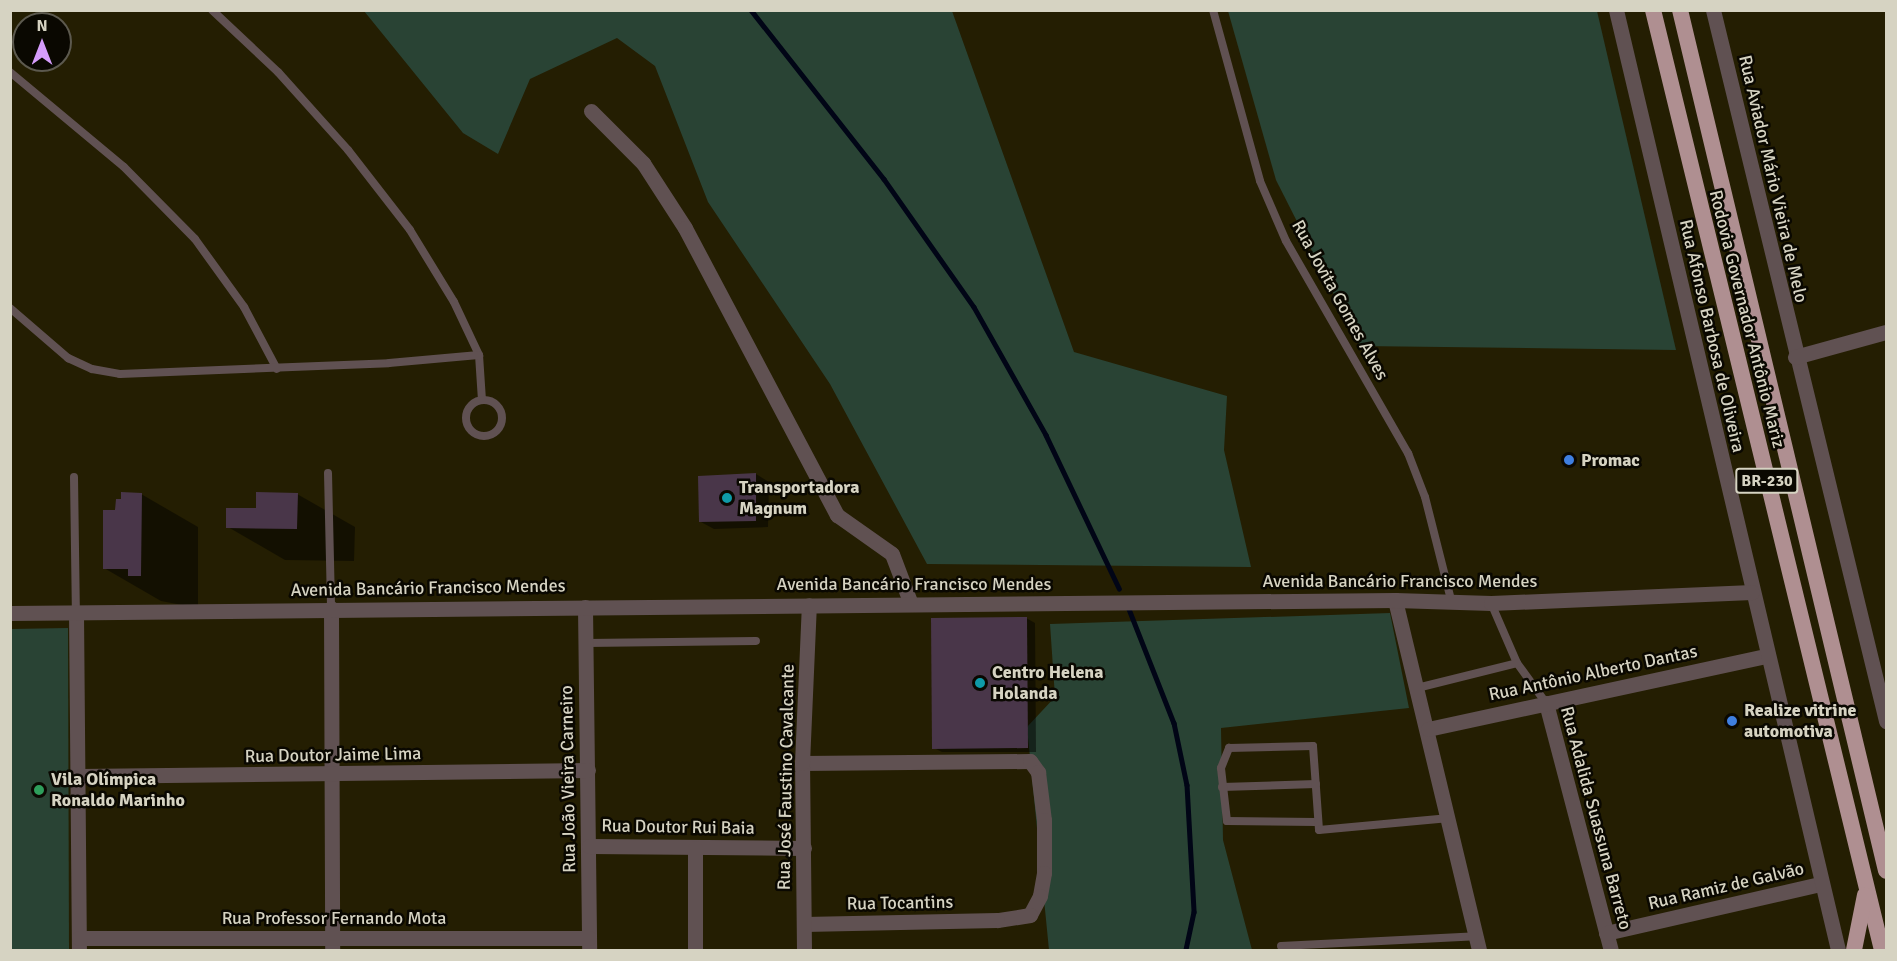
<!DOCTYPE html>
<html>
<head>
<meta charset="utf-8">
<style>
  body { margin:0 }
  #map { position:relative; width:1897px; height:961px; overflow:hidden; background:#241e02; font-family:Signika,sans-serif }
  div>[style] { position:absolute }
  .green>* { inset:0; background:#294334 }
  .shadow>* { inset:0; background:#0007 }
  .stream>* { height:4.5px; margin:-2.25px; padding:0 2.25px; transform-origin:2.25px; border-radius:2.25px; background:#010516 }
  .building>* { inset:0; background:#493649 }
  .service>* { height:8px; margin:-4px; padding:0 4px; transform-origin:4px; border-radius:4px; background:#605152 }
  .service>.ring { margin:-4px; padding:0; box-sizing:content-box; background:none; border:8px solid #605152; border-radius:50% }
  .minor>* { height:15px; margin:-7.5px; padding:0 7.5px; transform-origin:7.5px; border-radius:7.5px; background:#605152 }
  .tertiary>* { height:15px; margin:-7.5px; padding:0 7.5px; transform-origin:7.5px; border-radius:7.5px; background:#605152 }
  .trunk>* { height:16px; margin:-8px; padding:0 8px; transform-origin:8px; border-radius:8px; background:#af8f91 }
  .dots>* { width:16px; height:16px; translate:-50% -50%; box-sizing:border-box; border:3px solid #0a0801; border-radius:50% }
  span { translate:-50% -50%; white-space:nowrap; text-align:center; line-height:1.15; -webkit-text-stroke:5px #0a0801; paint-order:stroke }
  .shield-label span { padding:2px 4px; background:#0a0801; border:2px solid; border-radius:4px; -webkit-text-stroke-width:0 }
  .shield-label { font-size:16px; color:#d6d3c2; font-weight:700 }
  .street-label { font-size:18px; color:#d6d3c2 }
  .poi-label { font-size:18px; color:#d6d3c2; font-weight:700 }
  .left { translate:0 -50%; text-align:left }
  .frame { position:absolute; inset:0; border:12px solid #d6d3c2; pointer-events:none }
  .north { position:absolute; left:12px; top:12px; width:60px; height:60px; box-sizing:border-box; background:#0a0801; border:2px solid #5c594e; border-radius:50%; rotate:0deg; font-size:16px; font-weight:700; line-height:24px; text-align:center; color:#d6d3c2 }
  .north::after { content:''; display:block; margin:auto; width:21px; height:27px; background:#d59cfb; clip-path:polygon(50% 0,100% 100%,50% 72%,0 100%) }
</style>
</head>
<body>
<div id="map">
  <div class="green">
    <i style="clip-path:polygon(364px 11px,952px 11px,1074px 352px,1227px 396px,1224px 450px,1251px 567px,927px 564px,830px 384px,708px 202px,655px 66px,617px 38px,530px 79px,498px 154px,463px 133px)"></i>
    <i style="clip-path:polygon(1228px 11px,1597px 11px,1676px 350px,1360px 346px,1276px 180px)"></i>
    <i style="clip-path:polygon(1390px 613px,1409px 708px,1221px 728px,1223px 840px,1252px 950px,1049px 950px,1027px 727px,1055px 697px,1050px 624px)"></i>
    <i style="clip-path:polygon(68px 628px,69px 950px,11px 950px,11px 629px)"></i>
  </div>
  <div class="shadow">
    <i style="clip-path:polygon(756px 474px,769px 482px,768px 527px,714px 529px,701px 522px)"></i>
    <i style="clip-path:polygon(141px 494px,198px 527px,198px 608px,161px 601px,104px 568px,117px 512px)"></i>
    <i style="clip-path:polygon(297px 494px,355px 527px,354px 561px,285px 560px,228px 527px,257px 510px)"></i>
    <i style="clip-path:polygon(1026px 618px,1035px 623px,1036px 752px,942px 752px,934px 748px)"></i>
  </div>
  <div class="stream">
    <i style="left:751px;top:10px;width:215px;rotate:51.8deg"></i>
    <i style="left:884px;top:179px;width:156px;rotate:54.9deg"></i>
    <i style="left:974px;top:307px;width:147px;rotate:60.6deg"></i>
    <i style="left:1046px;top:435px;width:170px;rotate:64.5deg"></i>
    <i style="left:1129px;top:609px;width:123px;rotate:68.5deg"></i>
    <i style="left:1174px;top:723px;width:63px;rotate:78.2deg"></i>
    <i style="left:1187px;top:785px;width:127px;rotate:86.8deg"></i>
    <i style="left:1194px;top:912px;width:39px;rotate:102deg"></i>
  </div>
  <div class="building">
    <i style="clip-path:polygon(756px 473px,756px 521px,699px 522px,698px 476px)"></i>
    <i style="clip-path:polygon(121px 492px,142px 493px,141px 576px,128px 576px,128px 569px,103px 569px,103px 510px,115px 510px,116px 499px,121px 499px)"></i>
    <i style="clip-path:polygon(256px 492px,298px 493px,297px 529px,226px 528px,226px 508px,256px 508px)"></i>
    <i style="clip-path:polygon(1027px 617px,1028px 748px,932px 749px,931px 618px)"></i>
  </div>
  <div class="service">
    <i style="left:212px;top:10px;width:91px;rotate:43.2deg"></i>
    <i style="left:278px;top:72px;width:105px;rotate:48.1deg"></i>
    <i style="left:348px;top:150px;width:101px;rotate:52.2deg"></i>
    <i style="left:410px;top:230px;width:84px;rotate:58.6deg"></i>
    <i style="left:454px;top:302px;width:59px;rotate:64.7deg"></i>
    <i style="left:479px;top:355px;width:45px;rotate:86.2deg"></i>
    <i style="left:1213px;top:10px;width:177px;rotate:74.6deg"></i>
    <i style="left:1260px;top:181px;width:65px;rotate:66.6deg"></i>
    <i style="left:1286px;top:241px;width:245px;rotate:60.1deg"></i>
    <i style="left:1408px;top:453px;width:47px;rotate:68.9deg"></i>
    <i style="left:1425px;top:497px;width:106px;rotate:75.8deg"></i>
    <i style="left:10px;top:72px;width:148px;rotate:39.8deg"></i>
    <i style="left:124px;top:167px;width:101px;rotate:45.4deg"></i>
    <i style="left:195px;top:239px;width:84px;rotate:54.2deg"></i>
    <i style="left:244px;top:307px;width:70px;rotate:62deg"></i>
    <i style="left:10px;top:308px;width:77px;rotate:40.8deg"></i>
    <i style="left:68px;top:358px;width:26px;rotate:25deg"></i>
    <i style="left:92px;top:369px;width:28px;rotate:10deg"></i>
    <i style="left:120px;top:374px;width:269px;rotate:-2.3deg"></i>
    <i style="left:389px;top:363px;width:90px;rotate:-5.1deg"></i>
    <i class="ring" style="left:466px;top:400px;width:28px;height:28px"></i>
    <i style="left:328px;top:473px;width:135px;rotate:88.7deg"></i>
    <i style="left:74px;top:477px;width:136px;rotate:89.2deg"></i>
    <i style="left:1491px;top:603px;width:65px;rotate:66.6deg"></i>
    <i style="left:1517px;top:663px;width:49px;rotate:54.1deg"></i>
    <i style="left:586px;top:643px;width:170px;rotate:-0.7deg"></i>
    <i style="left:1417px;top:688px;width:103px;rotate:-14deg"></i>
    <i style="left:1222px;top:787px;width:94px;rotate:-1.8deg"></i>
    <i style="left:1316px;top:822px;width:89px;rotate:-179.4deg"></i>
    <i style="left:1227px;top:821px;width:53px;rotate:-96.5deg"></i>
    <i style="left:1221px;top:768px;width:22px;rotate:-68deg"></i>
    <i style="left:1229px;top:748px;width:84px;rotate:-1.4deg"></i>
    <i style="left:1313px;top:746px;width:84px;rotate:85.9deg"></i>
    <i style="left:1319px;top:830px;width:131px;rotate:-5.3deg"></i>
    <i style="left:1281px;top:946px;width:195px;rotate:-2.9deg"></i>
  </div>
  <div class="minor">
    <i style="left:1713px;top:10px;width:732px;rotate:76.32deg"></i>
    <i style="left:591px;top:111px;width:74px;rotate:45deg"></i>
    <i style="left:643px;top:163px;width:77px;rotate:57.1deg"></i>
    <i style="left:685px;top:228px;width:325px;rotate:62.1deg"></i>
    <i style="left:837px;top:515px;width:67px;rotate:35.3deg"></i>
    <i style="left:892px;top:554px;width:53px;rotate:69.2deg"></i>
    <i style="left:1795px;top:357px;width:94px;rotate:-15.4deg"></i>
    <i style="left:1395px;top:600px;width:360px;rotate:76.5deg"></i>
    <i style="left:585px;top:607px;width:343px;rotate:89.3deg"></i>
    <i style="left:331px;top:608px;width:342px;rotate:89.8deg"></i>
    <i style="left:76px;top:613px;width:337px;rotate:89.5deg"></i>
    <i style="left:1546px;top:703px;width:255px;rotate:75.3deg"></i>
    <i style="left:1428px;top:729px;width:346px;rotate:-12.2deg"></i>
    <i style="left:802px;top:763px;width:228px;rotate:-0.5deg"></i>
    <i style="left:1030px;top:761px;width:14px;rotate:54deg"></i>
    <i style="left:1038px;top:772px;width:48px;rotate:82.9deg"></i>
    <i style="left:1044px;top:820px;width:53px;rotate:90deg"></i>
    <i style="left:1044px;top:873px;width:23px;rotate:100deg"></i>
    <i style="left:1040px;top:896px;width:21px;rotate:118deg"></i>
    <i style="left:1030px;top:915px;width:33px;rotate:171deg"></i>
    <i style="left:997px;top:920px;width:193px;rotate:178.8deg"></i>
    <i style="left:79px;top:776px;width:509px;rotate:-0.68deg"></i>
    <i style="left:589px;top:846px;width:215px;rotate:0.5deg"></i>
    <i style="left:1606px;top:933px;width:220px;rotate:-12.9deg"></i>
    <i style="left:79px;top:938px;width:510px"></i>
    <i style="left:695px;top:950px;width:102px;rotate:-90deg"></i>
    <i style="left:804px;top:950px;width:187px;rotate:-90.6deg"></i>
    <i style="left:802px;top:763px;width:158px;rotate:-87.5deg"></i>
  </div>
  <div class="tertiary">
    <i style="left:1616px;top:10px;width:966px;rotate:76.71deg"></i>
    <i style="left:10px;top:613px;width:1385px;rotate:-0.54deg"></i>
    <i style="left:1395px;top:600px;width:96px;rotate:1.8deg"></i>
    <i style="left:1491px;top:603px;width:261px;rotate:-2.4deg"></i>
  </div>
  <div class="trunk">
    <i style="left:1653px;top:10px;width:967px;rotate:76.31deg"></i>
    <i style="left:1680px;top:10px;width:885px;rotate:76.54deg"></i>
    <i style="left:1854px;top:950px;width:56px;rotate:-78.7deg"></i>
  </div>
  <div class="dots">
    <i style="left:1569px;top:460px;background:#3f7fe0"></i>
    <i style="left:727px;top:498px;background:#0f9aa8"></i>
    <i style="left:980px;top:683px;background:#0f9aa8"></i>
    <i style="left:1732px;top:721px;background:#3f7fe0"></i>
    <i style="left:39px;top:790px;background:#2e9e5b"></i>
  </div>
  <div class="shield-label">
    <span style="left:1767px;top:481px">BR-230</span>
  </div>
  <div class="street-label">
    <span style="left:1773px;top:179px;rotate:77deg">Rua Aviador Mário Vieira de Melo</span>
    <span style="left:1340px;top:300px;rotate:61deg">Rua Jovita Gomes Alves</span>
    <span style="left:1747px;top:319px;rotate:76deg">Rodovia Governador Antônio Mariz</span>
    <span style="left:1712px;top:336px;rotate:77deg">Rua Afonso Barbosa de Oliveira</span>
    <span style="left:1400px;top:581px">Avenida Bancário Francisco Mendes</span>
    <span style="left:914px;top:584px">Avenida Bancário Francisco Mendes</span>
    <span style="left:428px;top:588px;rotate:-1deg">Avenida Bancário Francisco Mendes</span>
    <span style="left:1593px;top:673px;rotate:-12deg">Rua Antônio Alberto Dantas</span>
    <span style="left:333px;top:755px;rotate:-1deg">Rua Doutor Jaime Lima</span>
    <span style="left:786px;top:777px;rotate:-89deg">Rua José Faustino Cavalcante</span>
    <span style="left:568px;top:779px;rotate:-91deg">Rua João Vieira Carneiro</span>
    <span style="left:1596px;top:818px;rotate:75deg">Rua Adalida Suassuna Barreto</span>
    <span style="left:678px;top:827px;rotate:1deg">Rua Doutor Rui Baia</span>
    <span style="left:1726px;top:886px;rotate:-13deg">Rua Ramiz de Galvão</span>
    <span style="left:900px;top:903px;rotate:-1deg">Rua Tocantins</span>
    <span style="left:334px;top:918px">Rua Professor Fernando Mota</span>
  </div>
  <div class="poi-label">
    <span class="left" style="left:1581px;top:460px">Promac</span>
    <span class="left" style="left:739px;top:498px">Transportadora<br>Magnum</span>
    <span class="left" style="left:992px;top:683px">Centro Helena<br>Holanda</span>
    <span class="left" style="left:1744px;top:721px">Realize vitrine<br>automotiva</span>
    <span class="left" style="left:51px;top:790px">Vila Olímpica<br>Ronaldo Marinho</span>
  </div>
  <div class="frame"></div>
  <div class="north">N</div>
</div>
</body>
</html>
